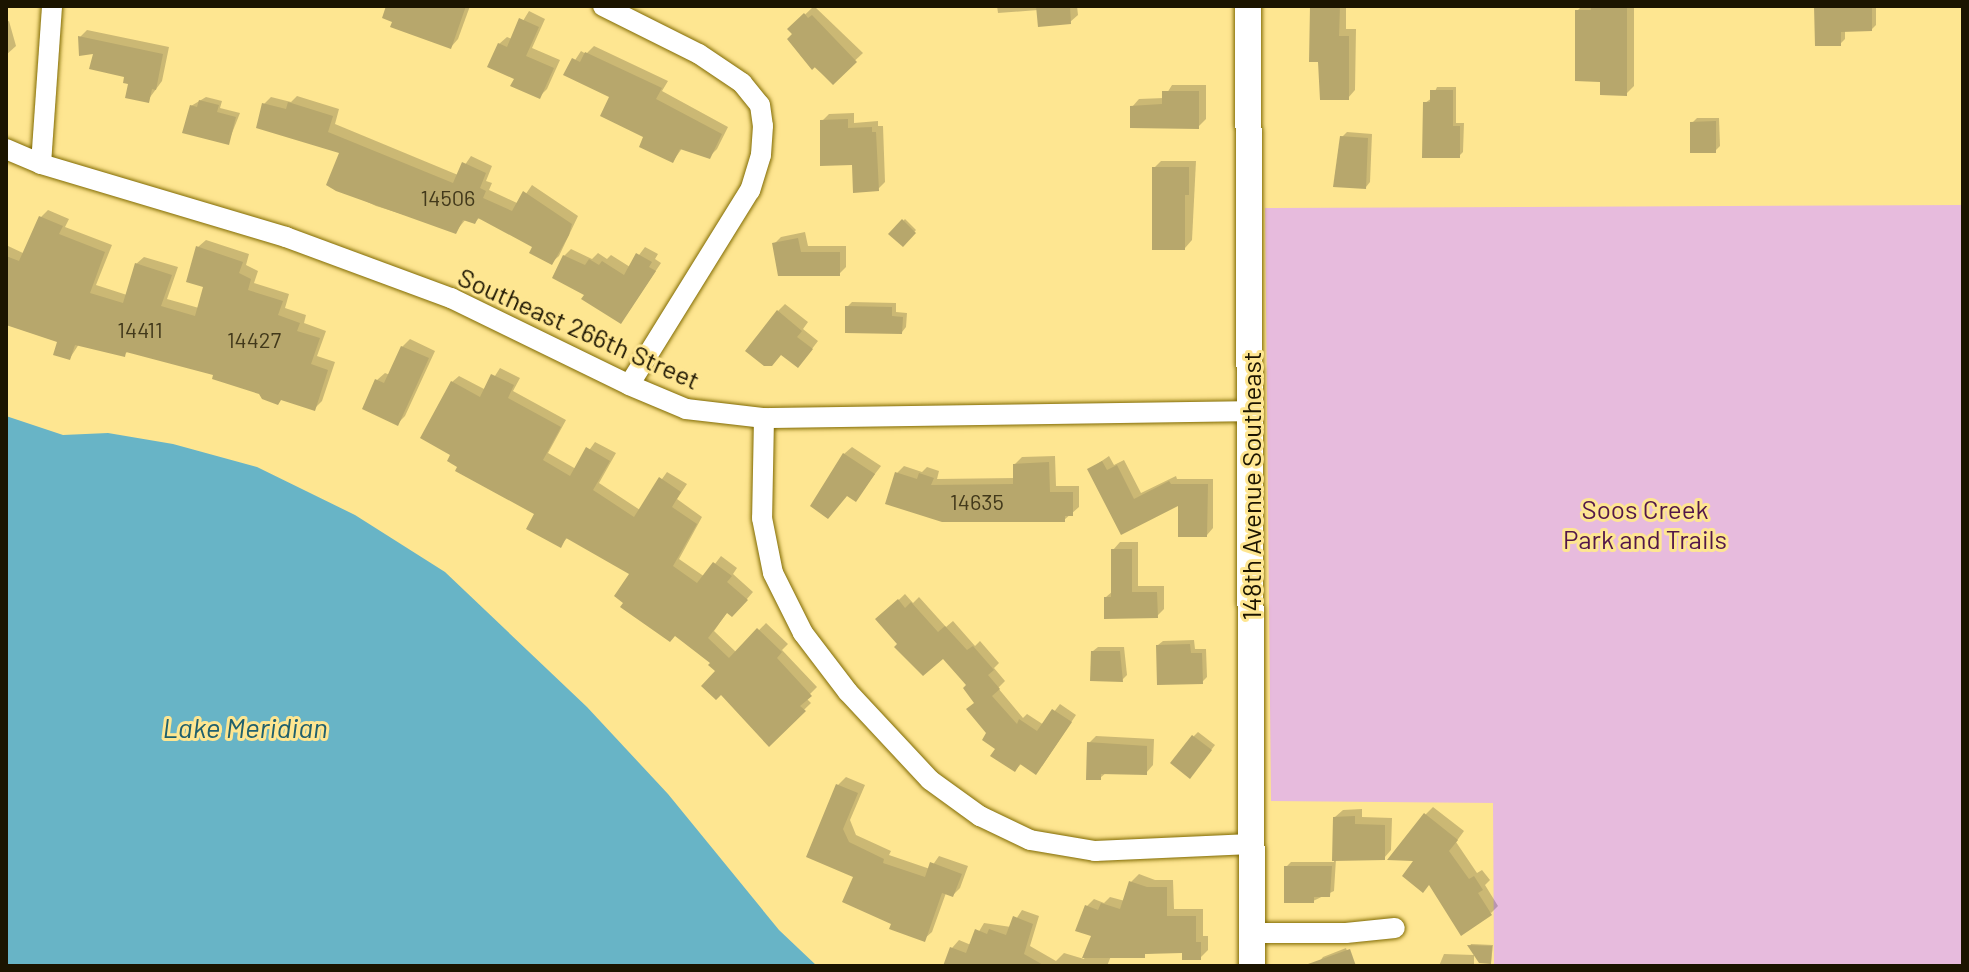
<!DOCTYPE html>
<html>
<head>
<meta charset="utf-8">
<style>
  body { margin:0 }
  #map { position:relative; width:1969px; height:972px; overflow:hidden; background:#fee691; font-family:Barlow,sans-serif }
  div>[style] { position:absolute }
  .green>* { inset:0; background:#e7bbdd }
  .water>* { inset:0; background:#68b4c6 }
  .shadow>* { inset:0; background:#0003 }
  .building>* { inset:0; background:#b7a76c }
  .roads { filter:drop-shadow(0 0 2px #806a02) drop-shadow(0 0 2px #806a02) }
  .minor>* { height:20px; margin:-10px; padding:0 10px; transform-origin:10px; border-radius:10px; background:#fff }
  .tertiary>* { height:26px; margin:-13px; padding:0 13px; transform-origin:13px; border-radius:13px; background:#fff }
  span { translate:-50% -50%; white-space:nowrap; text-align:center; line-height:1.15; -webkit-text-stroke:6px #fee691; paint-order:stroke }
  .number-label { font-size:22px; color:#42391b }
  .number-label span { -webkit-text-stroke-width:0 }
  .street-label { font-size:26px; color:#1b1400 }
  .park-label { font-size:26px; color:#521749 }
  .water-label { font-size:28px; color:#21606d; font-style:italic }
  .frame { position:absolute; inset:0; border:8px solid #1b1400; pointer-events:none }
</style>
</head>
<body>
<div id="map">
  <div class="green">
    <i style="clip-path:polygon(1963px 205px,1963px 966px,1494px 966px,1493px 803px,1271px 801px,1265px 208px)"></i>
  </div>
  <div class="water">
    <i style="clip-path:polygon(6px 416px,63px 435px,108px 433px,173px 444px,257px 467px,355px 515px,445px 572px,587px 707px,668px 794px,779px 930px,817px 966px,6px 966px)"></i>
  </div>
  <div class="shadow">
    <i style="clip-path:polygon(388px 6px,470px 6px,458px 39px,451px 47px,395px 21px)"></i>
    <i style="clip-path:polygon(814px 6px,863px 53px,832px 82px,801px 56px,790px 29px)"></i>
    <i style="clip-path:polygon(997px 6px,1077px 6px,1078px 15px,1070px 22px,1038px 10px,998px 13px)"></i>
    <i style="clip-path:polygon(1311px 6px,1346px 6px,1346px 29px,1356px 29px,1355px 90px,1348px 98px)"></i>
    <i style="clip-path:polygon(1582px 6px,1634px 6px,1634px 86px,1626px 94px,1602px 80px,1577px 11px)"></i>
    <i style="clip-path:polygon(1816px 6px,1887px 6px,1876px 8px,1876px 25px,1872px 29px,1845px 30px,1845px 39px,1840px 44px)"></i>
    <i style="clip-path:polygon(529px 11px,545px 19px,532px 48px,560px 60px,547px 89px,539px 97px,516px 78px,499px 44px,507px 37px,512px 39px)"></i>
    <i style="clip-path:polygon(9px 21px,16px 46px,6px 55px,6px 22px)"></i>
    <i style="clip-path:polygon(87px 30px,169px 47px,162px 81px,148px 100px,127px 75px,80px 37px)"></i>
    <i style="clip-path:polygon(594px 46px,668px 81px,662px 91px,728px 127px,717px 149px,709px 157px,683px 147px,673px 161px,612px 96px,566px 74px,581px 51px,586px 54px)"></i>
    <i style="clip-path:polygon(1172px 85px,1206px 85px,1206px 119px,1198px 127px,1132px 107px,1139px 99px,1164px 98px)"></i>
    <i style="clip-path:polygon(1437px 87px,1456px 87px,1456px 123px,1464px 123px,1463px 152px,1459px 156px,1425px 103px,1432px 98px)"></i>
    <i style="clip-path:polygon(297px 96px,339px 109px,335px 124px,458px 175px,471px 156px,492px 166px,486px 181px,492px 183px,489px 190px,519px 204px,532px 185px,578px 216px,559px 256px,551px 263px,534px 246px,480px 217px,475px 222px,466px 219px,456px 231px,376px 206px,329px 184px,341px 152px,264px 104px,271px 97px,291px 102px)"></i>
    <i style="clip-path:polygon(206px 97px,222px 101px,220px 108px,240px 113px,228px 143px,191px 106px)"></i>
    <i style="clip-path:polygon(854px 113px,854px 123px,878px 121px,878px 126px,883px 126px,885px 182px,878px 189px,822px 121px,829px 114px)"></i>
    <i style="clip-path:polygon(1697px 118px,1719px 118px,1720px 146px,1715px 151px,1692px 123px)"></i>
    <i style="clip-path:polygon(1347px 132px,1372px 134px,1370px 182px,1366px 187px,1342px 137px)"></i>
    <i style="clip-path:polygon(1161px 161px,1196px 161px,1192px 240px,1185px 248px,1154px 168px)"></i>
    <i style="clip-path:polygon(48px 210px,69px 219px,65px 227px,112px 245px,96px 285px,127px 295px,136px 264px,144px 257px,178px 267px,167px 299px,199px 308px,206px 286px,198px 247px,206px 240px,249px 254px,246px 265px,258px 271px,254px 283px,289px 294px,285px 308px,306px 315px,304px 323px,326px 331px,317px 356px,335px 362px,322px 401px,314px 409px,260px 393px,216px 373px,129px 350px,124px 355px,79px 344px,70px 358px,59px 340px,6px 323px,6px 245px,25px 254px,41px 217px)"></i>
    <i style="clip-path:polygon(905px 219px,916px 230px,903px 244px,891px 234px)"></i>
    <i style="clip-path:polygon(805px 232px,808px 246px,846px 246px,846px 267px,839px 274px,774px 244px,781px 237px)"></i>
    <i style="clip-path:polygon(645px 247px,658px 254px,655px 259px,661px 263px,627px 314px,587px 294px,564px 256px,571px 249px,592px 259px,598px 253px,607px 259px,611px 255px,630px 267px)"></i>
    <i style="clip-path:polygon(852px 302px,896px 303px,896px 312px,907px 313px,906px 327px,902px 332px,847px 307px)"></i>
    <i style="clip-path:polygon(785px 304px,808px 322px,803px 329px,818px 341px,805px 358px,778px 311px)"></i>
    <i style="clip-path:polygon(410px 339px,435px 351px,405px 416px,398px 423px,377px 380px,385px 373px,390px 375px,402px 347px)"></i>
    <i style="clip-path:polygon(500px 368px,520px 378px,513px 391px,566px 420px,548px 453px,576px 469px,595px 442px,616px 453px,599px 483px,640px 510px,667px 472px,687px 484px,677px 499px,702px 517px,679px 559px,705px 577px,721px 556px,737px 568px,733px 574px,753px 592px,739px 608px,728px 611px,714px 631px,737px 653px,766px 623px,788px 644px,782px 650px,817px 687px,806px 698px,811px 703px,769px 744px,713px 663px,675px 634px,632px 574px,568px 537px,560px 546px,537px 513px,460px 466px,453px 454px,452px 382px,459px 376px,486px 390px)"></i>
    <i style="clip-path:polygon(852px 447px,881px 466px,856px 499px,844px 454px)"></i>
    <i style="clip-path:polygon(1055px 456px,1056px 486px,1079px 486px,1079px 507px,1064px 520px,943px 520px,897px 473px,904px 466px,922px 472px,927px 467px,939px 471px,937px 479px,1015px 478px,1015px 464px,1022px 457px)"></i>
    <i style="clip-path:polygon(1109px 456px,1114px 465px,1124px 460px,1141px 493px,1176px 476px,1177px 479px,1213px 479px,1213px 528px,1207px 535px,1180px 503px,1122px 533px,1090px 469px)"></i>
    <i style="clip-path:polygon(1120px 542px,1138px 542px,1138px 586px,1164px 586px,1164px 609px,1157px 616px,1106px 597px,1113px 591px,1113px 550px)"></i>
    <i style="clip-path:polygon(905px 594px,913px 603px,919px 597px,946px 627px,953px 621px,975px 646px,980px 641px,999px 663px,994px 668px,1005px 681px,998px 688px,1023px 718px,1027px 714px,1044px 725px,1060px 704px,1076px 715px,1042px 766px,1022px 763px,1015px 770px,989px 733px,968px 685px,943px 656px,900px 644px,878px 620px)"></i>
    <i style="clip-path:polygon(1194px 640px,1195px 649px,1206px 649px,1207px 677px,1202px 682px,1158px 645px,1163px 641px)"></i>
    <i style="clip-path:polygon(1098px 647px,1124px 647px,1127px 675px,1122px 680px,1093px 651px)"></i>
    <i style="clip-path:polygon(1198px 732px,1215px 745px,1194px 772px,1194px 736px)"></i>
    <i style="clip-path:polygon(1096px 736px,1154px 739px,1153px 765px,1146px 773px,1107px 772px,1100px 778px,1089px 743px)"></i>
    <i style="clip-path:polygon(846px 777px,865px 785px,850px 820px,856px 835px,891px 851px,889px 855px,930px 869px,939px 856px,968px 866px,960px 888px,953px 895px,946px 893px,932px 932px,924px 939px,893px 923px,856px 876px,808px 856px,838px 785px)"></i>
    <i style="clip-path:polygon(1433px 807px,1464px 831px,1456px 842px,1477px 873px,1482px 870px,1490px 880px,1485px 885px,1498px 906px,1491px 913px,1417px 859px,1426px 814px)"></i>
    <i style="clip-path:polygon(1362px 809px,1362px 817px,1392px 818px,1391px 850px,1384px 858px,1336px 859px,1334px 891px,1313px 901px,1286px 867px,1291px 862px,1334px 862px,1335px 817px,1343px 810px)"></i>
    <i style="clip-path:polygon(1139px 874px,1155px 880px,1173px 880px,1174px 909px,1203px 909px,1203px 936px,1208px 936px,1208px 950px,1200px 958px,1184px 951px,1111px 956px,1107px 966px,945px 966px,952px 948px,959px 940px,971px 945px,984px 923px,1011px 927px,1022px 910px,1039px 916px,1030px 946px,1056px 961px,1064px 953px,1084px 959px,1093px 935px,1087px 906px,1094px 899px,1104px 903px,1110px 897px,1125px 901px,1131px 882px)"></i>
    <i style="clip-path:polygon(1493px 945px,1491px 962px,1470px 946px,1471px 944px)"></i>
    <i style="clip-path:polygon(1346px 948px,1352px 966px,1320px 966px,1319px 962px,1323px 957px)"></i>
    <i style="clip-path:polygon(1444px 954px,1474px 955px,1474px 966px,1439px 966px)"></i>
  </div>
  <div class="building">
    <i style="clip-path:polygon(386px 6px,466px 6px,451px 49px,390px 27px,392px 22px,382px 18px)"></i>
    <i style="clip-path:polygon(1036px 6px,1070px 6px,1071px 24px,1038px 27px)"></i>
    <i style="clip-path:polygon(1310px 6px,1340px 6px,1339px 36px,1349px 36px,1349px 100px,1320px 100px,1318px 62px,1309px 62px)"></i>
    <i style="clip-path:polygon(1591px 6px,1627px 6px,1627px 96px,1600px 95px,1600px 82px,1575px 81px,1575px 10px,1591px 10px)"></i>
    <i style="clip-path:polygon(1814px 6px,1872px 6px,1872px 31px,1841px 32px,1841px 46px,1815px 46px)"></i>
    <i style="clip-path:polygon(804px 13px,808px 18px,812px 15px,857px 62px,833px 85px,815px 67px,812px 70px,787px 39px,792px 34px,787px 29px)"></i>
    <i style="clip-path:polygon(519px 18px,539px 27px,526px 56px,554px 68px,540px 99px,510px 86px,514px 79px,487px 67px,498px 43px,507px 47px)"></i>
    <i style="clip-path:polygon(78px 36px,163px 54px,156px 90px,152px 89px,149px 103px,125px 98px,128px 84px,123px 83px,124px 77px,89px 69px,93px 54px,79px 56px)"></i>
    <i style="clip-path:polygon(585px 52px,662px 88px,656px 99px,722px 134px,710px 159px,680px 149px,673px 163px,639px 147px,643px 137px,600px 116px,609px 97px,563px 75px,572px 58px,580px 62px)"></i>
    <i style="clip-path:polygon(1430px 90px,1453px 90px,1453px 126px,1460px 126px,1460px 158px,1422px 158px,1423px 102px,1430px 102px)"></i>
    <i style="clip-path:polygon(1162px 91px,1199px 91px,1199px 129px,1130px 128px,1130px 106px,1162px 104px)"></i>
    <i style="clip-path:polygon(199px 100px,219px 105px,217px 112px,236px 117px,229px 145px,182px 133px,190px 105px,197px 107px)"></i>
    <i style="clip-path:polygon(288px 102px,333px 116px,328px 132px,453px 183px,462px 162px,486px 173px,480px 188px,486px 191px,483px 198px,512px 211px,523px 191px,572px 224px,569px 235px,552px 265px,529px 253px,532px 247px,478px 218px,475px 224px,463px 220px,456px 234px,336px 191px,326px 185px,339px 153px,256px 128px,262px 103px,286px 109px)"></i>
    <i style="clip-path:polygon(848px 119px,848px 128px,872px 127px,872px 132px,876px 132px,879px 191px,853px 193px,852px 165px,820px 166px,820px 120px)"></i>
    <i style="clip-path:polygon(1716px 121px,1716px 153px,1690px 153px,1690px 122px)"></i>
    <i style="clip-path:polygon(1340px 136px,1368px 138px,1366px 189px,1333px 187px)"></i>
    <i style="clip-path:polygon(1152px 167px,1189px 167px,1189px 195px,1185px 195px,1185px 250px,1152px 250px)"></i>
    <i style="clip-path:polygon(39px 216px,63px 226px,59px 234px,105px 252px,90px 293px,123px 303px,135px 263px,172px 275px,161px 306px,195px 316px,203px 287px,186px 282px,196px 246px,243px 262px,239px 273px,251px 279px,248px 290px,283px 301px,278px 315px,300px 323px,297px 331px,320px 338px,311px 364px,328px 370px,315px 411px,281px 400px,278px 405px,262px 399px,259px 394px,212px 379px,213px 375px,126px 352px,125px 357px,75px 345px,70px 360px,53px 355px,57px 342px,6px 325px,6px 256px,19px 261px)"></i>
    <i style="clip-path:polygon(902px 219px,916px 233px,903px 247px,888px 234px)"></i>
    <i style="clip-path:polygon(798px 238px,801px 252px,840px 252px,840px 276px,778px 276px,772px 243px)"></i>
    <i style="clip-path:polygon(636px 253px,652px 262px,649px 267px,656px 271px,621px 324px,581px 299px,584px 295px,552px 278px,563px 255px,585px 265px,589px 259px,599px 265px,602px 261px,624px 275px)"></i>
    <i style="clip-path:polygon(845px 306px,892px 307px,892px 316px,903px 317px,902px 334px,845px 333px)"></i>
    <i style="clip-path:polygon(777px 310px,802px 331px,797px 337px,813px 349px,798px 368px,781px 355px,772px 366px,764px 366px,745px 351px)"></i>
    <i style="clip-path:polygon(401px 346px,429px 358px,398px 426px,362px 409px,375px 379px,384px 383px)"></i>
    <i style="clip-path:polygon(491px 374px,514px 385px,508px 398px,561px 427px,543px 460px,570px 476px,586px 447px,610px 461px,593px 490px,634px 517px,659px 477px,681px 492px,672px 507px,697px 524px,673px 566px,697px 583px,713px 562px,732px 576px,727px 582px,748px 600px,732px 617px,727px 613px,708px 638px,729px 658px,757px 628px,782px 652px,777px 658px,812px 696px,800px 706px,806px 711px,769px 747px,721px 695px,716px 700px,701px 686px,715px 671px,708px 665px,710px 663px,675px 636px,670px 642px,620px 607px,623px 603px,614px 596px,629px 574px,566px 538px,561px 548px,526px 529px,534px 514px,455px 471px,457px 467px,447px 461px,450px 455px,420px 438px,451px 381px,480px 397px)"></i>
    <i style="clip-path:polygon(843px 453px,875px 474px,856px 502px,847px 496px,828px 519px,810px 506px)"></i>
    <i style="clip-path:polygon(1102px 461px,1107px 470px,1117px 465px,1134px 499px,1169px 481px,1171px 484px,1208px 484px,1207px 537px,1178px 537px,1178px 506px,1121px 535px,1087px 469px)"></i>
    <i style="clip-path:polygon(1049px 462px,1050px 492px,1073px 492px,1073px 516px,1065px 516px,1065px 522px,942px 522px,885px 504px,895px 472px,917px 479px,919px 473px,934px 478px,931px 485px,1013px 484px,1013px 464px)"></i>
    <i style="clip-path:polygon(1111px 549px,1132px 549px,1132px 592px,1157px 592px,1158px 618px,1104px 619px,1104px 597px,1111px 597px)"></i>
    <i style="clip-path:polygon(898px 599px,905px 608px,911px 602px,938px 632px,945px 626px,967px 650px,973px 646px,994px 670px,988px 675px,1000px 689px,992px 696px,1017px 724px,1019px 719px,1037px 731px,1052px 709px,1072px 722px,1036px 775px,1020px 764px,1015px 772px,990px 756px,995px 749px,982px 740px,986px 733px,966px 709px,974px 703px,963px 688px,966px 685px,943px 659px,923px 676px,894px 647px,897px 644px,875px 619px)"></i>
    <i style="clip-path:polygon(1190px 644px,1191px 653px,1202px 653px,1203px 684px,1157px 685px,1156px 645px)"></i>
    <i style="clip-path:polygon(1091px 651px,1120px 651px,1123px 682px,1090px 681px)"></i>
    <i style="clip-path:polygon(1192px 735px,1212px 750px,1190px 779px,1170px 763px)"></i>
    <i style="clip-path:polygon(1087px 742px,1147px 746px,1147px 775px,1101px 774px,1101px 780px,1086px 780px)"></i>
    <i style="clip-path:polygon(836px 784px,858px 793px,843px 829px,849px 842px,884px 859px,883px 863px,925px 877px,930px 862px,962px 874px,953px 897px,942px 893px,925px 942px,889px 929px,891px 924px,842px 902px,853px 877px,806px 857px)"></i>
    <i style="clip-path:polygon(1424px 813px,1458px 840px,1449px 851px,1469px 879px,1474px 876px,1483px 890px,1478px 893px,1492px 915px,1461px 936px,1429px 885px,1423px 893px,1402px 876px,1413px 861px,1387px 860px)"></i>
    <i style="clip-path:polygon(1355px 816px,1355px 824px,1385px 825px,1385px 860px,1332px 861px,1333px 817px)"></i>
    <i style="clip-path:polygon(1284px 866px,1332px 866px,1330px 897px,1314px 897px,1314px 903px,1284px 903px)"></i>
    <i style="clip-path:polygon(1129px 881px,1147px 887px,1167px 887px,1167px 916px,1196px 916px,1196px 942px,1201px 942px,1201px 960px,1182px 960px,1182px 953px,1145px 954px,1145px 958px,1082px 958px,1091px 936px,1075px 931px,1085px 905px,1098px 910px,1101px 903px,1120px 909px)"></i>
    <i style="clip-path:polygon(1013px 916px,1033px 924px,1024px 954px,1045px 966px,943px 966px,950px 947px,966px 953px,975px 929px,987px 934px,989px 929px,1006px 935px)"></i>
    <i style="clip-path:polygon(1467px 945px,1492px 946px,1491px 964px,1479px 963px)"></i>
    <i style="clip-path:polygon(1350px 949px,1356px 966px,1308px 966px,1308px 964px)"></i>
  </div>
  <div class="roads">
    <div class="minor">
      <i style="left:603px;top:6px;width:107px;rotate:26.6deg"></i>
      <i style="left:699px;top:54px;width:52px;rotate:34deg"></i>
      <i style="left:742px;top:83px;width:28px;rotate:51deg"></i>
      <i style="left:760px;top:105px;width:21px;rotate:82deg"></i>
      <i style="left:763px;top:126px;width:29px;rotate:94deg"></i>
      <i style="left:761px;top:155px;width:37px;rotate:107deg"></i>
      <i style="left:750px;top:190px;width:229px;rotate:121.8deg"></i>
      <i style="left:6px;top:149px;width:38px;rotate:23deg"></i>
      <i style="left:41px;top:164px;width:256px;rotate:16.6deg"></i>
      <i style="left:286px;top:237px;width:176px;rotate:20.3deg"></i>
      <i style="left:451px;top:298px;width:198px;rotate:26deg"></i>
      <i style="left:629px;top:385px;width:62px;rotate:22.8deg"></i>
      <i style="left:686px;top:409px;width:79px;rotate:6.6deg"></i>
      <i style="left:764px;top:418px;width:486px;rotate:-0.8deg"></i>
      <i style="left:41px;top:164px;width:158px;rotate:-86deg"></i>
      <i style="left:764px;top:418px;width:100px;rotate:91.1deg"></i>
      <i style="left:762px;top:518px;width:56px;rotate:78.7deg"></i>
      <i style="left:773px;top:573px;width:67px;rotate:63.4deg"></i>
      <i style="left:803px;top:633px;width:74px;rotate:52.7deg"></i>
      <i style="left:848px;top:692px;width:120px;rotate:47deg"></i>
      <i style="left:930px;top:780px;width:62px;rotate:35.8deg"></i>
      <i style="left:980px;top:816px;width:55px;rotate:25.6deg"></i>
      <i style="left:1030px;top:840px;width:66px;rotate:9.6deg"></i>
      <i style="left:1095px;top:851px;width:156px;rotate:-2.6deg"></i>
      <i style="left:1250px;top:933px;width:96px"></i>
      <i style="left:1346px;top:933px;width:49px;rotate:-5.8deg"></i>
    </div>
    <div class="tertiary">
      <i style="left:1248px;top:6px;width:960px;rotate:89.76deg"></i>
    </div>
  </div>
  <div class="number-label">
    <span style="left:448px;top:198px">14506</span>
    <span style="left:140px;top:330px">14411</span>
    <span style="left:254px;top:340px">14427</span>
    <span style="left:977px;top:502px">14635</span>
  </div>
  <div class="street-label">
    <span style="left:579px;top:328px;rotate:24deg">Southeast 266th Street</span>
    <span style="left:1251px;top:486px;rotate:-90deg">148th Avenue Southeast</span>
  </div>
  <div class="park-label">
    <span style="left:1645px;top:524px">Soos Creek<br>Park and Trails</span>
  </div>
  <div class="water-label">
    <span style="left:245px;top:727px">Lake Meridian</span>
  </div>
  <div class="frame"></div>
</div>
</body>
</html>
